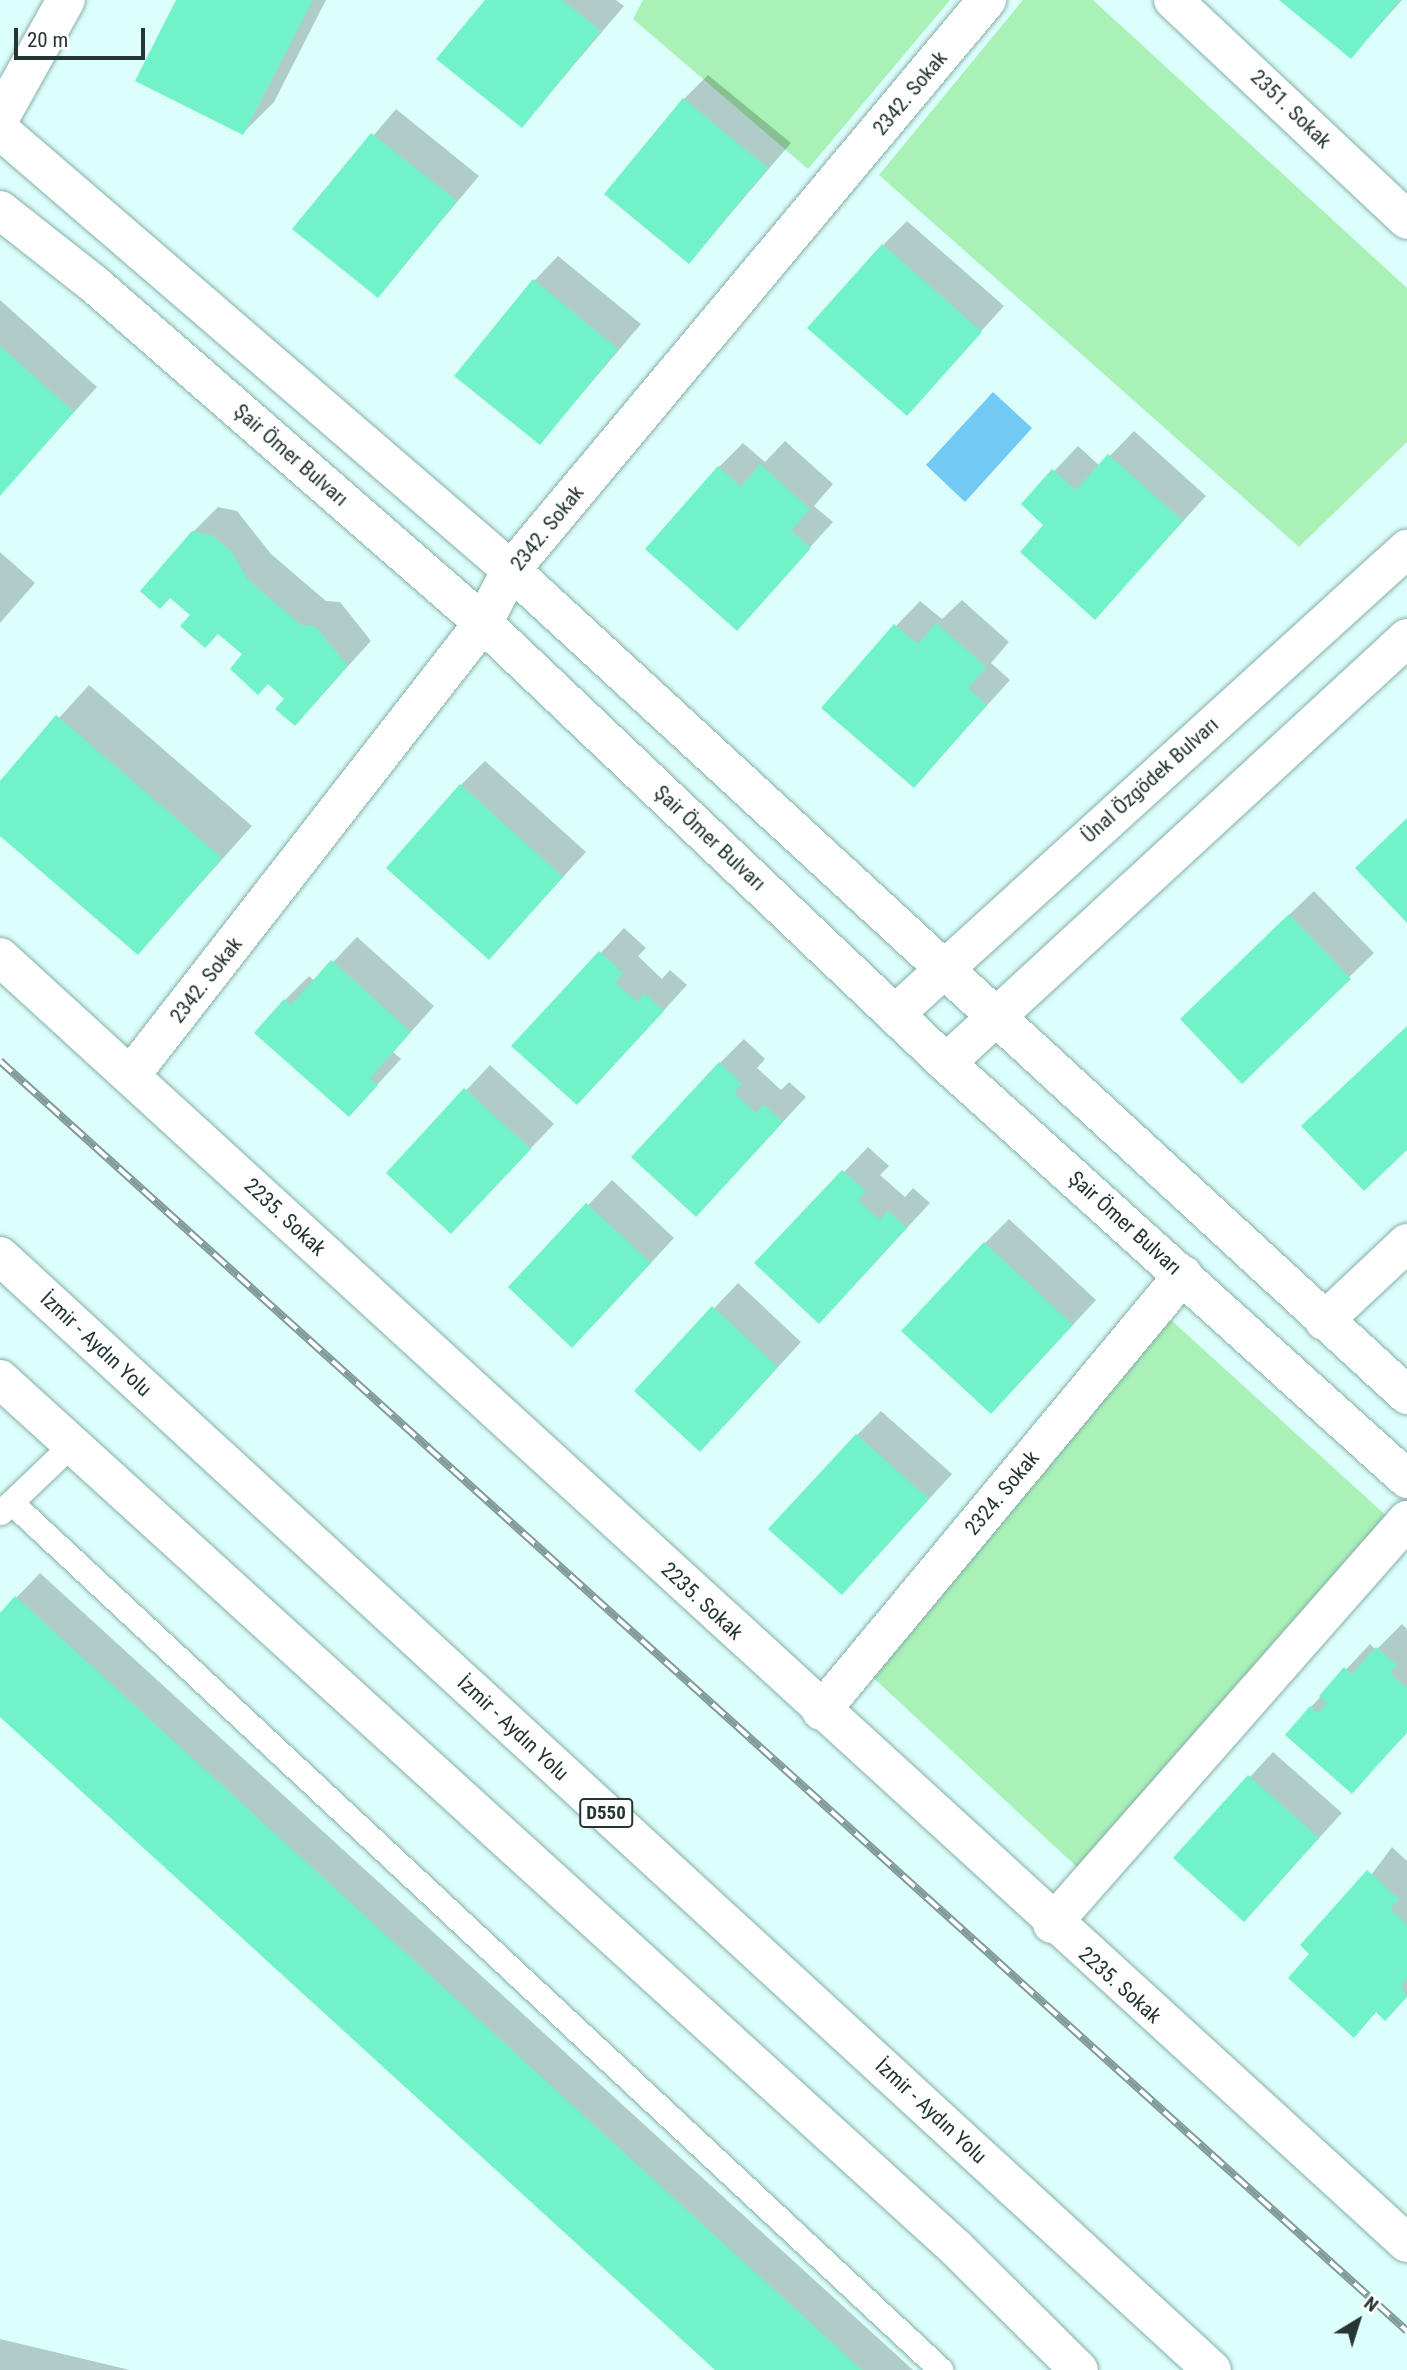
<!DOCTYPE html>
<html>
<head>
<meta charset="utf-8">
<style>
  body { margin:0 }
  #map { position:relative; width:1407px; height:2370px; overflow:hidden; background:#ddfffc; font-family:"Roboto Condensed",sans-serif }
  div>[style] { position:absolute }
  .green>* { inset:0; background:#a9f2b7 }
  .water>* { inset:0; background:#72c9f3 }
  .shadow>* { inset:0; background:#0003 }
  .building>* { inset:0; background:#72f2c9 }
  .roads { filter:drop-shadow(0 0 2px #86afab) drop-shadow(0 0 2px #86afab) }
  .lane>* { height:24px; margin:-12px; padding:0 12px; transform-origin:12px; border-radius:12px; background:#fff }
  .street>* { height:38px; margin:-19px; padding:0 19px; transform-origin:19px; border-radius:19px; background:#fff }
  .secondary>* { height:38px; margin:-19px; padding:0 19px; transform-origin:19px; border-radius:19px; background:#fff }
  .primary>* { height:38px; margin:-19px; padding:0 19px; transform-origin:19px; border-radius:19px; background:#fff }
  .highway>* { height:38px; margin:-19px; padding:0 19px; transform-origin:19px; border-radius:19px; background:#fff }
  .rail>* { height:8px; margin-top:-4px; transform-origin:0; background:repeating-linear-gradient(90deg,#fff 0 16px,#829b99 0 32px); box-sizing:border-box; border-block:2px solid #829b99 }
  span { translate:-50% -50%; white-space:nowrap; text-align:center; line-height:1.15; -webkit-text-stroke:5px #fff; paint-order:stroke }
  .shield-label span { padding:2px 5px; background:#fff; border:2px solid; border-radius:5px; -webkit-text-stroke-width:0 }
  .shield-label { font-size:19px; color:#253534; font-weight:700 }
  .street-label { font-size:21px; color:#253534 }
  .north { position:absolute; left:1323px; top:2286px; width:70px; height:70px; -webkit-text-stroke:5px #fff; paint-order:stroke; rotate:38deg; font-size:19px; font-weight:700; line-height:28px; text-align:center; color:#253534 }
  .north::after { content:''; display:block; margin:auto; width:24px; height:32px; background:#253534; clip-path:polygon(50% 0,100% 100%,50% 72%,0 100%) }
  .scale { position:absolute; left:14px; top:28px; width:131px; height:32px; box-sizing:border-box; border:4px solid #253534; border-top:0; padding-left:9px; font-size:21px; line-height:24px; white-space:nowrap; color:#253534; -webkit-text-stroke:5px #fff; paint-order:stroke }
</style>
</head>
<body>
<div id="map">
  <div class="green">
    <i style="clip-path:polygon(643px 0,950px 0,808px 169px,633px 19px)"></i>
    <i style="clip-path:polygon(1023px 0,1093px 0,1407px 288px,1407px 442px,1299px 547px,879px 175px)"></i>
    <i style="clip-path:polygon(1171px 1320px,1391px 1520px,1079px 1869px,866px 1671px)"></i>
  </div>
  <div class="water">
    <i style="clip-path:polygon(993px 392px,1032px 428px,965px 502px,926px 465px)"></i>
  </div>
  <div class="shadow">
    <i style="clip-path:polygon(178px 0,326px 0,274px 102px,243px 133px)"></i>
    <i style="clip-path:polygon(487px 0,616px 0,624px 6px,522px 126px)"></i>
    <i style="clip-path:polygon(1281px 0,1402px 0,1351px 57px)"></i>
    <i style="clip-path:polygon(708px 75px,791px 143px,689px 262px,684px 99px)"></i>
    <i style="clip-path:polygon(396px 109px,479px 176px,378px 296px,294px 229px)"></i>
    <i style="clip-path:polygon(907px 221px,1004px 306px,906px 414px,883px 245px)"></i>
    <i style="clip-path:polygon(558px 256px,641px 324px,540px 443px,534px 281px)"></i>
    <i style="clip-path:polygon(0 300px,97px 387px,0 493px)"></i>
    <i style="clip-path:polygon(1134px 431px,1206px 496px,1095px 618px,1046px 525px,1023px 504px,1078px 446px,1100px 466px)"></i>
    <i style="clip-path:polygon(785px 441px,833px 484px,814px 506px,833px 522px,737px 628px,719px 467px,743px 443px,765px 462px)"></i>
    <i style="clip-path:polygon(218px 507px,237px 511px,271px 554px,326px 601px,340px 602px,371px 641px,295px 724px,286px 699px,245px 654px,192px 615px,193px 532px)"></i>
    <i style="clip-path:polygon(0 552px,35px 583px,0 623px)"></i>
    <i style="clip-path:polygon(962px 600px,1009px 642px,991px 663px,1010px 680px,914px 786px,896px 626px,920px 601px,942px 619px)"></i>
    <i style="clip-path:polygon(89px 685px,252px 826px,138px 953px,0 834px,0 783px)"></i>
    <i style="clip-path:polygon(485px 761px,586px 852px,489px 958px,461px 785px)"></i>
    <i style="clip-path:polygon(1314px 891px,1374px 953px,1242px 1081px,1207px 994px)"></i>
    <i style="clip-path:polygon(624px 928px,646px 948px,638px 956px,662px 979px,670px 970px,687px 985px,601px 1079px,514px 1046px)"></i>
    <i style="clip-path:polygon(357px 937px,434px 1006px,393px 1052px,401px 1059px,349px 1115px,285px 1000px,309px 976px,315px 981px)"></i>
    <i style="clip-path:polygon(744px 1039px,765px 1059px,757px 1068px,781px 1090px,789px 1082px,806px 1097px,720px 1190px,720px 1063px)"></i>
    <i style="clip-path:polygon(490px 1065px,554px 1124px,475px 1207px,388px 1173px)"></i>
    <i style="clip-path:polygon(868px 1147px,889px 1166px,880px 1175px,905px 1197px,913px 1188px,930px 1203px,843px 1297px,757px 1263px)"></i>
    <i style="clip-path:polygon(612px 1180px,674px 1238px,596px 1322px,510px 1287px)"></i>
    <i style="clip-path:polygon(1009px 1219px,1096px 1300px,1015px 1387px,985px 1243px)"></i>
    <i style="clip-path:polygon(738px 1283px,801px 1342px,724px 1426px,636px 1391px)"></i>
    <i style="clip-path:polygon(881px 1411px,952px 1474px,866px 1568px,857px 1435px)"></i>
    <i style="clip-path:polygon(40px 1573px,913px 2370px,717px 2370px,0 1715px,0 1615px)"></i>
    <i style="clip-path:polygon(1402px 1624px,1407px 1629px,1407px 1733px,1352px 1791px,1311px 1707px,1370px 1644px,1376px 1650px)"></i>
    <i style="clip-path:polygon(1273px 1752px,1342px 1813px,1244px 1920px,1175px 1858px)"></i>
    <i style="clip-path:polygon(1392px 1847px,1407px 1861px,1407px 1996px,1385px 2019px,1377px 2011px,1353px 2035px,1312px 1954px)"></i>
    <i style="clip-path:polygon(0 2339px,130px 2370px,0 2370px)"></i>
  </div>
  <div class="building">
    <i style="clip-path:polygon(176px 0,313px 0,243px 135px,135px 81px)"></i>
    <i style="clip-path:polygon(485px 0,562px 0,601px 31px,522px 128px,436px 59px)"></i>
    <i style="clip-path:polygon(1279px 0,1400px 0,1351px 59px)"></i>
    <i style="clip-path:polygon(683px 98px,768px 168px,689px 264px,604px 194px)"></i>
    <i style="clip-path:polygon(371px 133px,457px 201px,378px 298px,292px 229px)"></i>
    <i style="clip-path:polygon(882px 244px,982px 332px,907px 416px,807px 328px)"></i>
    <i style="clip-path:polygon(533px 279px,618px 349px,540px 445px,454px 376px)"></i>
    <i style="clip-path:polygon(0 346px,74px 412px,0 496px)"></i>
    <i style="clip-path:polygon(1108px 454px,1183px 521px,1095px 620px,1020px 552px,1043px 525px,1021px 504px,1052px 469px,1076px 490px)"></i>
    <i style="clip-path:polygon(760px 464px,810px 509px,791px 531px,811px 548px,737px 631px,645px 549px,718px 466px,741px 487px)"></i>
    <i style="clip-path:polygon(192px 531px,212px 535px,232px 552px,247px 579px,301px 625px,315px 626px,348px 666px,295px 726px,275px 709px,284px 699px,268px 684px,258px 695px,230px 669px,242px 654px,218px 634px,205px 648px,180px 626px,190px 615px,170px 598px,160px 609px,140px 591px)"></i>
    <i style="clip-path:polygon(936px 623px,986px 667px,968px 688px,987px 705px,914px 788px,821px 708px,894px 624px,918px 644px)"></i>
    <i style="clip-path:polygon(56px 715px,222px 858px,138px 955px,0 836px,0 781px)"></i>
    <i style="clip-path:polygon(460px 784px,563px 877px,489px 960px,386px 868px)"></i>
    <i style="clip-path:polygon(1407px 818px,1407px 923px,1355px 868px)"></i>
    <i style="clip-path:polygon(1289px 914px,1351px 979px,1242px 1084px,1180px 1019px)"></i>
    <i style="clip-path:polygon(599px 951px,623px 973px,615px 982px,637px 1002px,644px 993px,664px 1011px,577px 1105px,511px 1046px)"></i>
    <i style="clip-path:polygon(331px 960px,411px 1032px,370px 1078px,378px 1085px,349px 1117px,254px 1033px,284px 999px,291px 1005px)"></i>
    <i style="clip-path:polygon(1407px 1026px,1407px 1150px,1364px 1191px,1301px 1126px)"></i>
    <i style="clip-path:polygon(719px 1062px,742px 1084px,734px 1093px,756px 1113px,764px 1105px,783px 1122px,696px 1217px,631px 1157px)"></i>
    <i style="clip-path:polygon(464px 1088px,531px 1149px,451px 1234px,386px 1173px)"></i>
    <i style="clip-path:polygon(842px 1170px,866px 1191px,858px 1200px,880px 1220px,888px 1211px,907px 1228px,819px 1324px,754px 1263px)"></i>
    <i style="clip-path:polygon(586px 1203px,651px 1263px,572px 1348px,508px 1287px)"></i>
    <i style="clip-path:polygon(984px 1242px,1073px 1325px,991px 1414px,901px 1331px)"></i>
    <i style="clip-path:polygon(712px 1306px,778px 1367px,700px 1452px,634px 1391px)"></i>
    <i style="clip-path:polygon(856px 1434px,929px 1499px,842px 1595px,768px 1529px)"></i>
    <i style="clip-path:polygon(15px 1596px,862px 2370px,715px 2370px,0 1717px,0 1613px)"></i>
    <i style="clip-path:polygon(1376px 1647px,1397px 1665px,1390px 1673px,1407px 1688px,1407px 1732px,1352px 1794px,1285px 1735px,1310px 1706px,1318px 1713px,1327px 1703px,1319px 1696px,1344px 1667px,1352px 1675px)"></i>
    <i style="clip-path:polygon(1248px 1775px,1319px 1838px,1244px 1922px,1173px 1858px)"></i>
    <i style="clip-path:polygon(1367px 1870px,1399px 1899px,1390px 1909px,1407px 1924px,1407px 1979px,1401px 1986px,1407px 1997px,1385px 2021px,1376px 2012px,1354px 2038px,1288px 1978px,1309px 1954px,1300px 1945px)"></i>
  </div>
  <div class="roads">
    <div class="lane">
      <i style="left:12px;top:1503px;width:1271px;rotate:43.02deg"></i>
      <i style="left:1px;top:1513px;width:98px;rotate:-43.8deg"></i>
    </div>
    <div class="street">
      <i style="left:1173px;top:0;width:321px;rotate:43.2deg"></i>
      <i style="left:131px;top:1075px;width:573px;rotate:-52.09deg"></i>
      <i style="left:483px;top:623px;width:60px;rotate:-62.2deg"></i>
      <i style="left:511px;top:570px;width:743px;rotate:-50.14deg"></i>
      <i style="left:1324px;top:1321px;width:114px;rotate:-43.2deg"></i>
      <i style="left:821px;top:1711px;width:567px;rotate:-50.3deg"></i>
      <i style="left:1052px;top:1924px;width:538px;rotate:-48.69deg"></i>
    </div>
    <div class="secondary">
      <i style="left:0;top:957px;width:1906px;rotate:42.43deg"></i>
      <i style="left:895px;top:1014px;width:692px;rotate:-42.25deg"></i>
      <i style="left:946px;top:1063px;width:627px;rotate:-42.67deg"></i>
    </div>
    <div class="primary">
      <i style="left:0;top:118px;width:135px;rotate:-60.8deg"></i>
      <i style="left:0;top:130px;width:674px;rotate:40.73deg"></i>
      <i style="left:511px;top:570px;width:1218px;rotate:42.64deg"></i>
      <i style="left:0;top:210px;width:120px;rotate:38.2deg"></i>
      <i style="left:94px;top:284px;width:516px;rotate:41.07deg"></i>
      <i style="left:483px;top:623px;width:639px;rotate:43.54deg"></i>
      <i style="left:946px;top:1063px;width:621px;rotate:42.06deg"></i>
    </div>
    <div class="highway">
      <i style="left:0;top:1256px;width:1646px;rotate:42.59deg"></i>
      <i style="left:0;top:1379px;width:1292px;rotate:42.27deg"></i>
      <i style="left:956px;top:2248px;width:173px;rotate:44.8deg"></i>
    </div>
  </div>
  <div class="rail">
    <i style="left:0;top:1061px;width:1895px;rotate:42.07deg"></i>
  </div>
  <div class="shield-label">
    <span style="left:606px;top:1813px">D550</span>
  </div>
  <div class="street-label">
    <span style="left:910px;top:93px;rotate:-50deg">2342. Sokak</span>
    <span style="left:1291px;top:109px;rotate:44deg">2351. Sokak</span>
    <span style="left:291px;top:455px;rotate:41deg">Şair Ömer Bulvarı</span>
    <span style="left:547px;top:528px;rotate:-51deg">2342. Sokak</span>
    <span style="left:1150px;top:780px;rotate:-42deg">Ünal Özgödek Bulvarı</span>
    <span style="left:710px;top:838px;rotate:43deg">Şair Ömer Bulvarı</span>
    <span style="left:206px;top:980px;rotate:-52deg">2342. Sokak</span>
    <span style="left:285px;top:1217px;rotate:43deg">2235. Sokak</span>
    <span style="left:1125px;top:1223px;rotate:42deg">Şair Ömer Bulvarı</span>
    <span style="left:96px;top:1344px;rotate:43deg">İzmir - Aydın Yolu</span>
    <span style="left:1002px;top:1493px;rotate:-50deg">2324. Sokak</span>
    <span style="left:702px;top:1601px;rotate:43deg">2235. Sokak</span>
    <span style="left:513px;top:1728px;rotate:43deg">İzmir - Aydın Yolu</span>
    <span style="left:1120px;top:1985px;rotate:42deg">2235. Sokak</span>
    <span style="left:931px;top:2111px;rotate:43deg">İzmir - Aydın Yolu</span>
  </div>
  <div class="north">N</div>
  <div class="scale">20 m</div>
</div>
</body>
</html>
